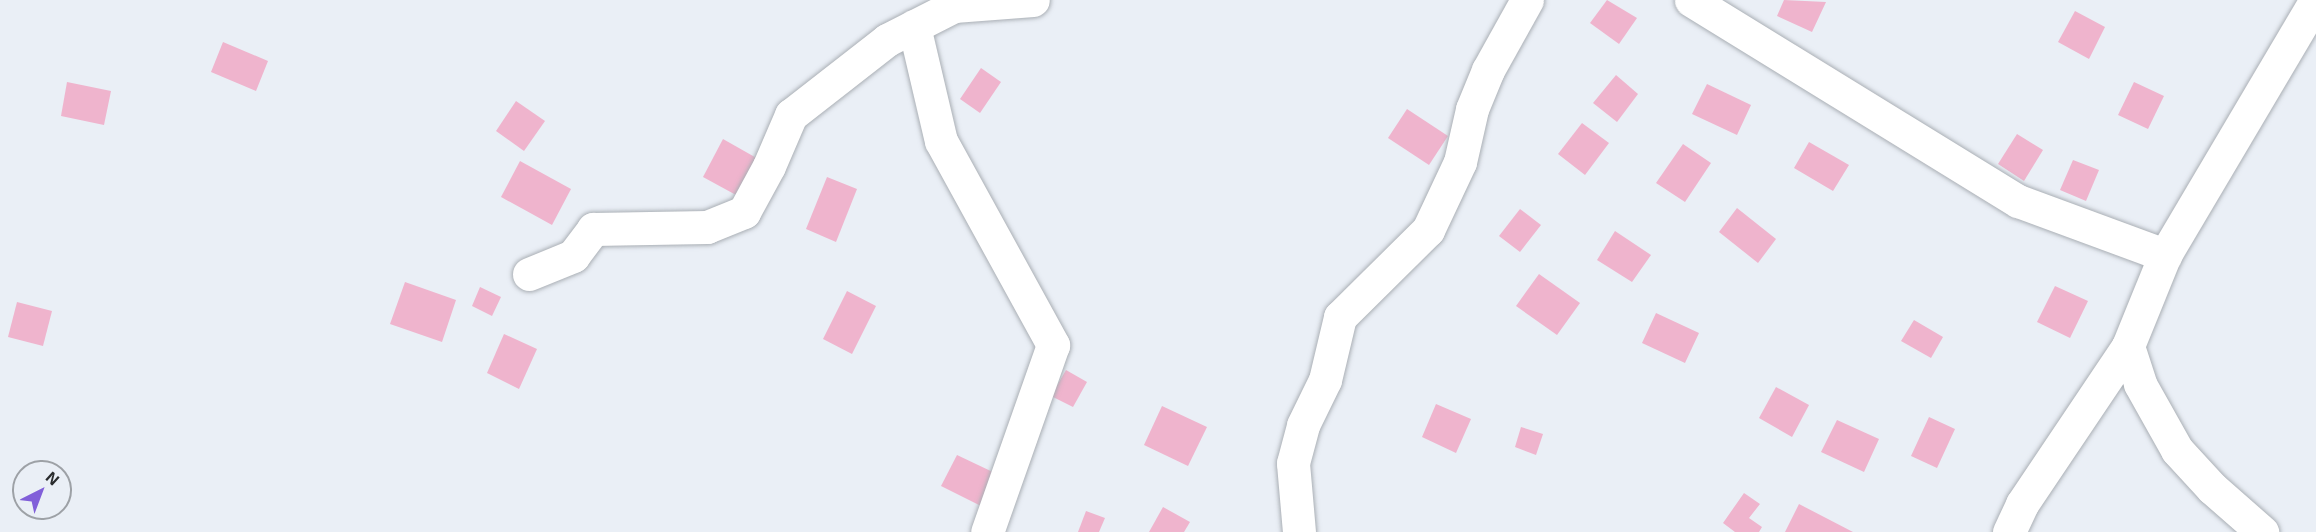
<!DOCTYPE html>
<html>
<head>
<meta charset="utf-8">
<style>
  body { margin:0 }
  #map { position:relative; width:2316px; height:532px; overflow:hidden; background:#eaeff6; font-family:"Exo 2",sans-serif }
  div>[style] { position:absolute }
  .building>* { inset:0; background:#efb4cd }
  .roads { filter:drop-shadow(0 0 2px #aaafb5) drop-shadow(0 0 2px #aaafb5) }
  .minor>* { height:33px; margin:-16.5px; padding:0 16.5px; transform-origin:16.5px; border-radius:16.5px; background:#fff }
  span { translate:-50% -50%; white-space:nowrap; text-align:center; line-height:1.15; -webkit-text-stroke:5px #eaeff6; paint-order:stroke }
  .north { position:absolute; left:12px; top:460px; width:60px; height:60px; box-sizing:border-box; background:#eaeff6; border:2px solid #9da1a6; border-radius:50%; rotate:42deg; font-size:16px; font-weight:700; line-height:24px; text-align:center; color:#2a2c2e }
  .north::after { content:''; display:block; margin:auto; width:21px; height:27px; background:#815fd9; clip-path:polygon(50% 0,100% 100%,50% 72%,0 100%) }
</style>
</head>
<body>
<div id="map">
  <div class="building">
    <i style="clip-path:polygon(1607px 0,1637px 18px,1619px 44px,1590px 23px)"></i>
    <i style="clip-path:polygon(1784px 0,1826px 2px,1812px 32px,1777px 16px)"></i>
    <i style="clip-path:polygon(2075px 11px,2105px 27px,2089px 59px,2058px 42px)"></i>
    <i style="clip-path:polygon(223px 42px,268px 61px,256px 91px,211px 72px)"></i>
    <i style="clip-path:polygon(981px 68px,1001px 82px,980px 113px,960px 99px)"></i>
    <i style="clip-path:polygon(1616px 75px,1638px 94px,1617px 122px,1593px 103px)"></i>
    <i style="clip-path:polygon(67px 82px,111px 91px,104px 125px,61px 116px)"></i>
    <i style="clip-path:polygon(2134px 82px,2164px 96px,2148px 129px,2118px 115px)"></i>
    <i style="clip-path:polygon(1707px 84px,1751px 105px,1737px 135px,1692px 114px)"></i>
    <i style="clip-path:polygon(516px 101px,545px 121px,524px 151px,496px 131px)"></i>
    <i style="clip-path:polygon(1407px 109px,1448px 136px,1429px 165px,1388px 138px)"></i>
    <i style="clip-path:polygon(1582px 123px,1609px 143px,1585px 175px,1558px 154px)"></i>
    <i style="clip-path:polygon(2017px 134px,2043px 150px,2024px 181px,1998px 164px)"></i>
    <i style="clip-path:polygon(723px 139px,767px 164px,747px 201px,703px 177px)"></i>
    <i style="clip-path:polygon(1809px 142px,1849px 165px,1833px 191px,1794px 168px)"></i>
    <i style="clip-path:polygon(1683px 144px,1711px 163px,1685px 202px,1656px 183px)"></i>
    <i style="clip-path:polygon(2073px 160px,2099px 170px,2086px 201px,2060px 190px)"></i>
    <i style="clip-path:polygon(520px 161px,571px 189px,552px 225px,501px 197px)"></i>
    <i style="clip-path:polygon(827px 177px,857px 189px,836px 242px,806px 229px)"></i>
    <i style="clip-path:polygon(1737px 208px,1776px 239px,1758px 263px,1719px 232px)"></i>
    <i style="clip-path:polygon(1520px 209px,1541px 225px,1520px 252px,1499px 236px)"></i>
    <i style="clip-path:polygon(1615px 231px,1651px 255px,1632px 282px,1597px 260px)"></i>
    <i style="clip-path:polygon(1539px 274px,1580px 303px,1557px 335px,1516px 306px)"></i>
    <i style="clip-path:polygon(405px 282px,456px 300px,442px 342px,390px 324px)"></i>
    <i style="clip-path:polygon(2055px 286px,2088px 301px,2070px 338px,2037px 322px)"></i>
    <i style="clip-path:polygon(480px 287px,501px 297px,492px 316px,472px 306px)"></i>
    <i style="clip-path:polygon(847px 291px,876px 306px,852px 354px,823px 339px)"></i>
    <i style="clip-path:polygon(17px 302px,52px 311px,43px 346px,8px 337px)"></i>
    <i style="clip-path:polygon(1656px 313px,1699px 333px,1685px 363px,1642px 343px)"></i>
    <i style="clip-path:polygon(1914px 320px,1943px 337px,1931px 358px,1901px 341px)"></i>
    <i style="clip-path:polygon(504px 334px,537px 349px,519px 389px,487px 373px)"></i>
    <i style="clip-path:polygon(1066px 370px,1087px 382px,1073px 407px,1051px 396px)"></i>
    <i style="clip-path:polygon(1776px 387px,1809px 405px,1792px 437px,1759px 418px)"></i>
    <i style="clip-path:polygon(1436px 404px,1471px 419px,1456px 453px,1422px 437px)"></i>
    <i style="clip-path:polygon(1162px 406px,1207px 427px,1188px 466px,1144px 445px)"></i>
    <i style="clip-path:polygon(1929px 417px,1955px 429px,1937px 468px,1911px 456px)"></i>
    <i style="clip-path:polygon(1837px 420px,1879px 439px,1864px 472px,1821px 452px)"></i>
    <i style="clip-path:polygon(1521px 427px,1543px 434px,1536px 455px,1515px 447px)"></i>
    <i style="clip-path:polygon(957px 455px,997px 474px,981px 506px,941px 486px)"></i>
    <i style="clip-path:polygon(1744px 493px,1760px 504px,1749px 518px,1762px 527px,1759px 532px,1735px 532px,1723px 523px)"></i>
    <i style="clip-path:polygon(1799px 504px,1853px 532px,1785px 532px)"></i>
    <i style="clip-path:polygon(1163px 507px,1190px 522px,1184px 532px,1149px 532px)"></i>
    <i style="clip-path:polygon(1086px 511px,1105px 518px,1099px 532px,1078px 532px)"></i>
  </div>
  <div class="roads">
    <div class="minor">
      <i style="left:1691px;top:0;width:384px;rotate:31.6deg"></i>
      <i style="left:2018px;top:201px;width:157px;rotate:20.2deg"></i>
      <i style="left:914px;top:26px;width:118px;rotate:76.8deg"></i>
      <i style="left:941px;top:141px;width:233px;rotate:61.2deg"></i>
      <i style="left:1053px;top:345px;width:198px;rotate:109.4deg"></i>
      <i style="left:529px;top:274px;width:48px;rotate:-22.2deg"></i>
      <i style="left:573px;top:256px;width:34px;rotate:-53deg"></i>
      <i style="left:593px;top:229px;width:114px;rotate:-1deg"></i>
      <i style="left:707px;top:227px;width:40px;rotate:-22deg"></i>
      <i style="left:744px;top:212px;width:52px;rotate:-61.5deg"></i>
      <i style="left:769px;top:166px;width:56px;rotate:-66.7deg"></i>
      <i style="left:791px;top:115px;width:122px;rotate:-38deg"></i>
      <i style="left:887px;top:40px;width:75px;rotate:-26.9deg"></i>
      <i style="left:954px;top:6px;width:79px;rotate:-4.3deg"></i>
      <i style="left:2128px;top:346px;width:40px;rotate:72deg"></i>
      <i style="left:2140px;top:384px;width:76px;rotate:60.7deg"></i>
      <i style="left:2177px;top:450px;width:52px;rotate:47.4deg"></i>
      <i style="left:2212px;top:488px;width:67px;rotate:41.3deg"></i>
      <i style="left:1299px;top:532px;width:69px;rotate:-95deg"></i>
      <i style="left:1293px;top:463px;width:39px;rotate:-75deg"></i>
      <i style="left:1303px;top:425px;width:50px;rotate:-63.9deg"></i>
      <i style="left:1325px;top:380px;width:65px;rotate:-76.6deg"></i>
      <i style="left:1340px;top:317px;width:124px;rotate:-44.7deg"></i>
      <i style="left:1428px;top:230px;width:75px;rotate:-64.8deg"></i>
      <i style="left:1460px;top:162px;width:54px;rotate:-77.2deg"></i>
      <i style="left:1472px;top:109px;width:42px;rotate:-67.7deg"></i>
      <i style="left:1488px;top:70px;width:80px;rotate:-60.9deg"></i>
      <i style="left:2009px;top:532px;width:31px;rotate:-65deg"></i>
      <i style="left:2022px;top:504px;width:190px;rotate:-56.1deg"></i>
      <i style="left:2128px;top:346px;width:98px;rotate:-67.9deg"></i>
      <i style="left:2165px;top:255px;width:296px;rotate:-59.4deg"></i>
    </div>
  </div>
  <div class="north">N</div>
</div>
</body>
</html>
